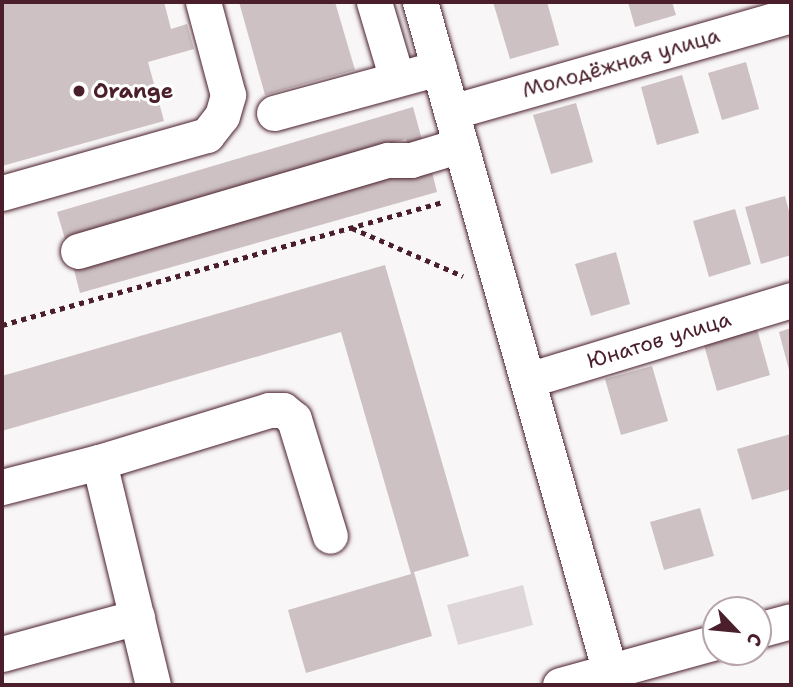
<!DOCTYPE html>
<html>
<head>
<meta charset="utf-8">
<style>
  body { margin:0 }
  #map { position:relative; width:793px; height:687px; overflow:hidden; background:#f8f6f7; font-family:"Shantell Sans",sans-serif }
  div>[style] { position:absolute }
  .green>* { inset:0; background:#ded6d9 }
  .building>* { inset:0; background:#cdc1c4 }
  .path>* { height:4.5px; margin-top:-2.25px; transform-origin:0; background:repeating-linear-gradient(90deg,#4a1f2b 0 5px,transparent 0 10px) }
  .roads { filter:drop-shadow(0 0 2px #4a1f2b) drop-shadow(0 0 2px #4a1f2b) }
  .minor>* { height:35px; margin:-17.5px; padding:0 17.5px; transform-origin:17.5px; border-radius:17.5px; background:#fff }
  .dots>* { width:19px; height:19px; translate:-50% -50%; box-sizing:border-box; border:4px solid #fff; border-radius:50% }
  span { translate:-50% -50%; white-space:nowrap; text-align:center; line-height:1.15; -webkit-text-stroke:6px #fff; paint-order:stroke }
  .street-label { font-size:21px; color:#4a1f2b }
  .poi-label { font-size:21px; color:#4a1f2b; font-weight:700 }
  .left { translate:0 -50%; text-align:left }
  .frame { position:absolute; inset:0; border:4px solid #4a1f2b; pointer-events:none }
  .north { position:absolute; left:702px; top:596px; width:70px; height:70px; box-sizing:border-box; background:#fff; border:2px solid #b7a5aa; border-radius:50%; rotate:116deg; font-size:19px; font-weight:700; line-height:28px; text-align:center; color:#4a1f2b }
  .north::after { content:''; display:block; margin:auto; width:24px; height:32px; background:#4a1f2b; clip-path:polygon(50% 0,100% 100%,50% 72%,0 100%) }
</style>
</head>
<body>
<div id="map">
  <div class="green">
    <i style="clip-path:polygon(523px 585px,533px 625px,458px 645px,447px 605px)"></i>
  </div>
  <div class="building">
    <i style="clip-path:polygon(2px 2px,164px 2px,171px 29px,187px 24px,194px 49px,148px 62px,164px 121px,2px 166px)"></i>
    <i style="clip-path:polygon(239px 2px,335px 2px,355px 70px,265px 95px)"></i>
    <i style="clip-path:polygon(493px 2px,547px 2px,559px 45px,510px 59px)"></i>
    <i style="clip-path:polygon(628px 2px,672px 2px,676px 15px,635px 27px)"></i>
    <i style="clip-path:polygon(746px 62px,759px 109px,722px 120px,708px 73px)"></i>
    <i style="clip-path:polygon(682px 75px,699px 133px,657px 145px,641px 87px)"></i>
    <i style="clip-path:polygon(576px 103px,593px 162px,551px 174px,533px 115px)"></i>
    <i style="clip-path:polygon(413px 107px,424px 147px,410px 151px,406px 139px,65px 239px,57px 212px)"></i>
    <i style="clip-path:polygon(430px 164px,437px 192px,80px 293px,73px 266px)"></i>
    <i style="clip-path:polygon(785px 196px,791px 219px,791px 255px,761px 264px,745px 207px)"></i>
    <i style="clip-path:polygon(735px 209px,751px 264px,709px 277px,693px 221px)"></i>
    <i style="clip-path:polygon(616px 252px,630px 304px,591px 316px,575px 264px)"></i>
    <i style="clip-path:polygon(385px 265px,469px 556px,414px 572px,432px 636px,306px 673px,288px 610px,411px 574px,341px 332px,2px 431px,2px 376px)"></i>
    <i style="clip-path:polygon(791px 328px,791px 374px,790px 374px,779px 332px)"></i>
    <i style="clip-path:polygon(757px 329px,770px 375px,717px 391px,704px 345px)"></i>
    <i style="clip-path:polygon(652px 366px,668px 421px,621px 435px,605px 379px)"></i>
    <i style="clip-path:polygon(791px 434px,791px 489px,752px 500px,737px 449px)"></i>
    <i style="clip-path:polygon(700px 508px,714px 556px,664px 570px,650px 522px)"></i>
  </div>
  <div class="path">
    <i style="left:352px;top:228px;width:121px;rotate:23.4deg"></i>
    <i style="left:2px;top:325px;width:458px;rotate:-15.6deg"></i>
  </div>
  <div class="roads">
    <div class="minor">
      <i style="left:374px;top:2px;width:80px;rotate:73.4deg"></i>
      <i style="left:420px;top:2px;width:696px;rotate:74.17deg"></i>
      <i style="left:451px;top:112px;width:354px;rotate:-15.9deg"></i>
      <i style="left:274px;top:113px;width:171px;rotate:-15.3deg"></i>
      <i style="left:2px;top:193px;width:213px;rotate:-15.8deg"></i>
      <i style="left:207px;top:135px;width:24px;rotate:-52deg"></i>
      <i style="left:222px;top:116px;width:22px;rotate:-74deg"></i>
      <i style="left:228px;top:95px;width:96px;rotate:-105deg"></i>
      <i style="left:78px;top:251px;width:323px;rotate:-16.4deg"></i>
      <i style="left:388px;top:160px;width:23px"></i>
      <i style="left:411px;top:160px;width:52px;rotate:-16.7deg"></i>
      <i style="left:528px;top:380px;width:275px;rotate:-16.9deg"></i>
      <i style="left:99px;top:462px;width:178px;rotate:-17deg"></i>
      <i style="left:269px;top:410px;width:14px"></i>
      <i style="left:283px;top:410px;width:14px;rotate:39deg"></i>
      <i style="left:294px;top:419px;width:122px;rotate:72.9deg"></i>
      <i style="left:2px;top:487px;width:100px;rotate:-14.5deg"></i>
      <i style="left:99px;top:462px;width:229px;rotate:76.4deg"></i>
      <i style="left:758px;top:630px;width:34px;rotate:-15deg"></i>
      <i style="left:2px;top:654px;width:140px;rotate:-15.3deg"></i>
      <i style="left:560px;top:685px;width:162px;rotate:-15.4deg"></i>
    </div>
  </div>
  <div class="dots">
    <i style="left:79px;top:91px;background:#4a1f2b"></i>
  </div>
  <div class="street-label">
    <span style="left:621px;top:63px;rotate:-16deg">Молодёжная улица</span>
    <span style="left:659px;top:340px;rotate:-17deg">Юнатов улица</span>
  </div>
  <div class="poi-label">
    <span class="left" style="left:93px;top:91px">Orange</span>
  </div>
  <div class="frame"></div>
  <div class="north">С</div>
</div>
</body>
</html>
